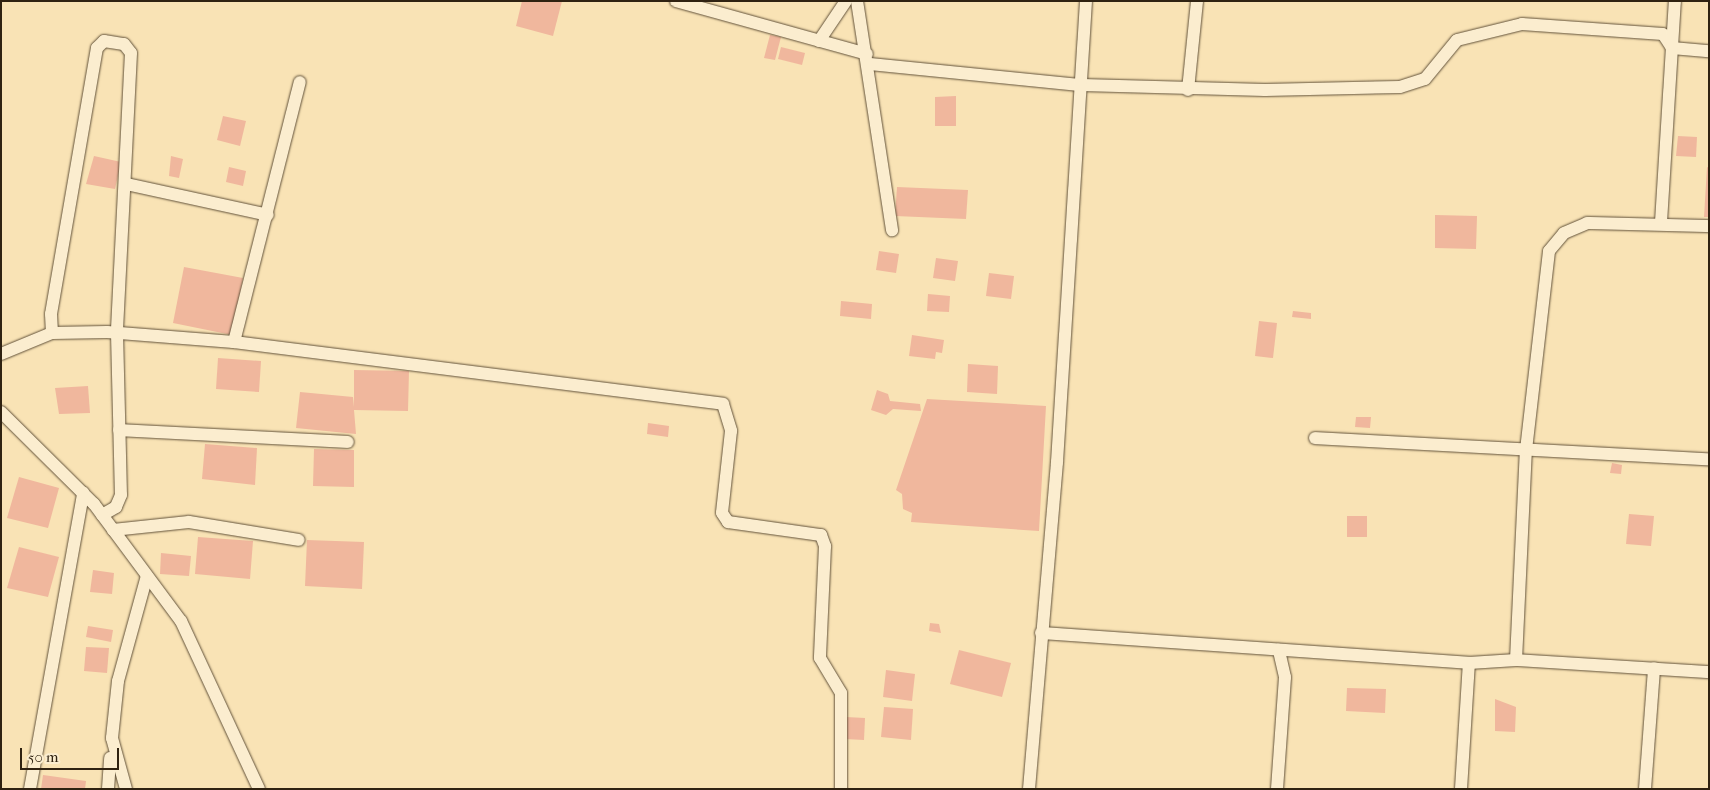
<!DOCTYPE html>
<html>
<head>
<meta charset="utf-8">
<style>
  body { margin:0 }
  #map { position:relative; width:1710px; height:790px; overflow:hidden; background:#f9e3b5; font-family:"IM FELL French Canon",serif }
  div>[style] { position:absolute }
  .building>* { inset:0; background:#f0b79d }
  .roads { filter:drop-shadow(0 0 1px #62523a) drop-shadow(0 0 1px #62523a) }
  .minor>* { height:12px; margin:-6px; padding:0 6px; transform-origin:6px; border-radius:6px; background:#fbedcf }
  span { translate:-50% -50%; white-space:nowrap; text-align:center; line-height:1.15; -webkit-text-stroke:5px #fbedcf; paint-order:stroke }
  .frame { position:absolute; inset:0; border:2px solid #2f2211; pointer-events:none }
  .scale { position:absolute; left:20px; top:748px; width:99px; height:22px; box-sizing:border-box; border:2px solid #2f2211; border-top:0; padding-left:6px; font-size:15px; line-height:18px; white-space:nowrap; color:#2f2211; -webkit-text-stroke:4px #fbedcf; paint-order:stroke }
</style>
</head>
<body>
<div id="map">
  <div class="building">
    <i style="clip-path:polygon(522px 1px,562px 1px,553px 36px,516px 26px)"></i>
    <i style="clip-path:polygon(770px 35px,781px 37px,775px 60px,764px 58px)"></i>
    <i style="clip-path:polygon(781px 47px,805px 53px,802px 65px,778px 59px)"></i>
    <i style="clip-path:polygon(956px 96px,956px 126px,935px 126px,935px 97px)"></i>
    <i style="clip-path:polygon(223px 116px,246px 121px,240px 146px,217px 140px)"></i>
    <i style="clip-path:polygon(1678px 136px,1697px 137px,1696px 157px,1676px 156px)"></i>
    <i style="clip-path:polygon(94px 156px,121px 162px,115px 189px,86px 184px)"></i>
    <i style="clip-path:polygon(171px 156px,183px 159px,179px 178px,169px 176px)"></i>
    <i style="clip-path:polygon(229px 167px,246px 171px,243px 186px,226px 182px)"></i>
    <i style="clip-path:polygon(1707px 167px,1709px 168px,1709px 217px,1704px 217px)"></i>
    <i style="clip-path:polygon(897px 187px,968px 190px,966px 219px,895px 216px)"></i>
    <i style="clip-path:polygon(1435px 215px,1477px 216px,1476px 249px,1435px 248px)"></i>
    <i style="clip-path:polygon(879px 251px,899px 254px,896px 273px,876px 270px)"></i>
    <i style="clip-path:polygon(936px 258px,958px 261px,955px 281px,933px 278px)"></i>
    <i style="clip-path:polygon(184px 267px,243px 278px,232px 335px,173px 323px)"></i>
    <i style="clip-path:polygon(989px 273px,1014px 276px,1011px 299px,986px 296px)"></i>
    <i style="clip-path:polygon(928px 294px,950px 296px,949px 312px,927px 311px)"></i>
    <i style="clip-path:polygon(841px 301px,872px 304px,871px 319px,840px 316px)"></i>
    <i style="clip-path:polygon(1293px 311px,1311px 313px,1311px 319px,1292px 317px)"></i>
    <i style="clip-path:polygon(1259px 321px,1277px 323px,1273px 358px,1255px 356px)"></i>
    <i style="clip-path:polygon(912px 335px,944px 340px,942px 353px,936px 352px,935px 359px,909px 356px)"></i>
    <i style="clip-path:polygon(218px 358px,261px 361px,259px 392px,216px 389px)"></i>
    <i style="clip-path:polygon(968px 364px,998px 366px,997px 394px,967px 392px)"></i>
    <i style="clip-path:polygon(354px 370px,409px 371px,408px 411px,354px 410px,356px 434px,296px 428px,300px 392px,353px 397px,354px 407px)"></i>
    <i style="clip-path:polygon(88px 386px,90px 413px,59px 414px,55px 388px)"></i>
    <i style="clip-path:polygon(877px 390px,888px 394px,890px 401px,920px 404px,921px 411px,893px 409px,886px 415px,871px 410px)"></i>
    <i style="clip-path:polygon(927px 399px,1046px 406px,1039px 531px,911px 522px,912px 513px,903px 509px,902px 494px,896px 490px)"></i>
    <i style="clip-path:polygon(1356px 417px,1371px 417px,1370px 428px,1355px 427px)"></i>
    <i style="clip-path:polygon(648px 423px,669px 426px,668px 437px,647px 434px)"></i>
    <i style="clip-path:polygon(205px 444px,257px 448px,255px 485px,202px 479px)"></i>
    <i style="clip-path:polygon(314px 449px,354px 450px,354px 487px,313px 486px)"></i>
    <i style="clip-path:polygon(1612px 463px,1622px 465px,1621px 474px,1610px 473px)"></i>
    <i style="clip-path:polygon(19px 477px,59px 488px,48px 528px,7px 518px)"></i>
    <i style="clip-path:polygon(1629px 514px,1654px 516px,1651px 546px,1626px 544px)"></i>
    <i style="clip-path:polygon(1347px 516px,1367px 516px,1367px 537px,1347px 537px)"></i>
    <i style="clip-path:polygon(198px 537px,253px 541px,250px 579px,195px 574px)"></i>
    <i style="clip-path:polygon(307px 540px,364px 542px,362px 589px,305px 586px)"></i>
    <i style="clip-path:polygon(19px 547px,59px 557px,48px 597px,7px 588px)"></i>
    <i style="clip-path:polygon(161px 553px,191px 556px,189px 576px,160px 574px)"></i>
    <i style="clip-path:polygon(93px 570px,114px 573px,112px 594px,90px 592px)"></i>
    <i style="clip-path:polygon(930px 623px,939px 624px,941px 633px,929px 631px)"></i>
    <i style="clip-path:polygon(88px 626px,113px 630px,111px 642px,86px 637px)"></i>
    <i style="clip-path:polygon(86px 647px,109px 648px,107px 673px,84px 671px)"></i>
    <i style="clip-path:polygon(959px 650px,1011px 663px,1002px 697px,950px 684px)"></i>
    <i style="clip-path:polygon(886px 670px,915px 674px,912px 701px,883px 697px)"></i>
    <i style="clip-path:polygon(1347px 688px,1386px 689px,1385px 713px,1346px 711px)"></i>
    <i style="clip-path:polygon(1495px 699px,1516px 707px,1515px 732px,1495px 731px)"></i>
    <i style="clip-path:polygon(884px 707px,913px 709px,911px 740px,881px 737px)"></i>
    <i style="clip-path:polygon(846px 717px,865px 718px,864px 740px,845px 739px)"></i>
    <i style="clip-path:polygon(43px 775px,86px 781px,85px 789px,41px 789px)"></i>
  </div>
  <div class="roads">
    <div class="minor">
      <i style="left:676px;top:1px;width:198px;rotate:15.5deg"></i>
      <i style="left:857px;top:1px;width:232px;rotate:81.3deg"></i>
      <i style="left:819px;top:41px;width:48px;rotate:-56deg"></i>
      <i style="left:870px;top:64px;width:213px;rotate:5.7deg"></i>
      <i style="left:1082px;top:85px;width:183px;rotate:1.6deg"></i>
      <i style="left:1265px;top:90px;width:135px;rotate:-1.3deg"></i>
      <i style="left:1400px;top:87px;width:26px;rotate:-18deg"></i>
      <i style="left:1425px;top:79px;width:50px;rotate:-50.6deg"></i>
      <i style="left:1457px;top:40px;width:67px;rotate:-13.8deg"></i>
      <i style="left:1522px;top:24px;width:141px;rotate:4.1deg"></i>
      <i style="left:1663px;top:34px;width:17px;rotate:57deg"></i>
      <i style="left:1672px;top:48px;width:37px;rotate:5deg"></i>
      <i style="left:1188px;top:90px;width:89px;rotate:-84.2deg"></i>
      <i style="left:126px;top:184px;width:145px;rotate:12.3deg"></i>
      <i style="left:1661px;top:222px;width:221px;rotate:-86.4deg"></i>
      <i style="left:52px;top:333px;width:19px;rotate:-93deg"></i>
      <i style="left:51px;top:314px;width:270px;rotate:-80.2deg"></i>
      <i style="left:97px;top:48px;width:10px;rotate:-45deg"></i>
      <i style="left:104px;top:41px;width:20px;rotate:9deg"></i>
      <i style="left:124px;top:44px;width:11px;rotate:52deg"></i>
      <i style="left:131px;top:53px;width:280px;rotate:92.9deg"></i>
      <i style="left:117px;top:333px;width:162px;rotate:88.6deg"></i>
      <i style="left:121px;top:495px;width:13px;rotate:113deg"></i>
      <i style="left:116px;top:507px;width:16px;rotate:150deg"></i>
      <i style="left:234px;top:342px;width:268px;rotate:-75.8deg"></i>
      <i style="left:1px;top:354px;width:55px;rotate:-22.4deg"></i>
      <i style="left:52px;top:333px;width:55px;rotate:-1deg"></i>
      <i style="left:107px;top:332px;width:127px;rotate:4.5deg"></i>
      <i style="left:234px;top:342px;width:493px;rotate:7.2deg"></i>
      <i style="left:723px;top:404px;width:28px;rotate:73deg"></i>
      <i style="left:731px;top:431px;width:82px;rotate:96.3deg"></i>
      <i style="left:722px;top:513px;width:11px;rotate:56deg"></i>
      <i style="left:728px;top:522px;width:94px;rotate:8deg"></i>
      <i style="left:821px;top:535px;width:12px;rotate:70deg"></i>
      <i style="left:825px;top:546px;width:112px;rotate:92.6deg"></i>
      <i style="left:820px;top:658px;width:41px;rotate:59deg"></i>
      <i style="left:841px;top:693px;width:96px;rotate:90deg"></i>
      <i style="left:1px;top:412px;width:131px;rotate:44.7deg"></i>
      <i style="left:94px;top:504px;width:146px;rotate:53.4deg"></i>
      <i style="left:181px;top:621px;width:185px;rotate:65.1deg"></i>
      <i style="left:119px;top:430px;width:229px;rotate:3deg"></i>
      <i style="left:1315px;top:438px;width:395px;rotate:3.1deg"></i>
      <i style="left:113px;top:530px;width:76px;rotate:-6deg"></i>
      <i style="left:189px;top:522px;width:111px;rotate:9.3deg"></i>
      <i style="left:1041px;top:633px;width:429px;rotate:4deg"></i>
      <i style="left:1516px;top:660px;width:210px;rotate:-87.3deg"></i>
      <i style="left:1526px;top:450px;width:200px;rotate:-83.4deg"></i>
      <i style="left:1549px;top:251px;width:23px;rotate:-50deg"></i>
      <i style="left:1564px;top:233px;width:25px;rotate:-23deg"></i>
      <i style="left:1587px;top:223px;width:122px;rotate:1.4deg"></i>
      <i style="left:30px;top:789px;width:301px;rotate:-79.8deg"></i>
      <i style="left:108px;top:789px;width:31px;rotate:-86deg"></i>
      <i style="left:126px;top:789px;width:53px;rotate:-105.4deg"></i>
      <i style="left:112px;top:738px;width:57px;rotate:-84deg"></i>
      <i style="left:118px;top:681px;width:109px;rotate:-74.6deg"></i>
      <i style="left:1029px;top:789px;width:328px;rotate:-85.1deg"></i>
      <i style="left:1057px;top:462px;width:462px;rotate:-86.4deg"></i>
      <i style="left:1277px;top:789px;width:112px;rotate:-85.9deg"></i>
      <i style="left:1285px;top:677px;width:28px;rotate:-103deg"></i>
      <i style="left:1461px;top:789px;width:126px;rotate:-86.4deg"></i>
      <i style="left:1469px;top:663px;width:47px;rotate:-3.7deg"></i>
      <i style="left:1516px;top:660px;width:193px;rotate:3.6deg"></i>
      <i style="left:1645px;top:789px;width:121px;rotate:-85.7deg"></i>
    </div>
  </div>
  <div class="frame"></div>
  <div class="scale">50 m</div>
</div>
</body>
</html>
